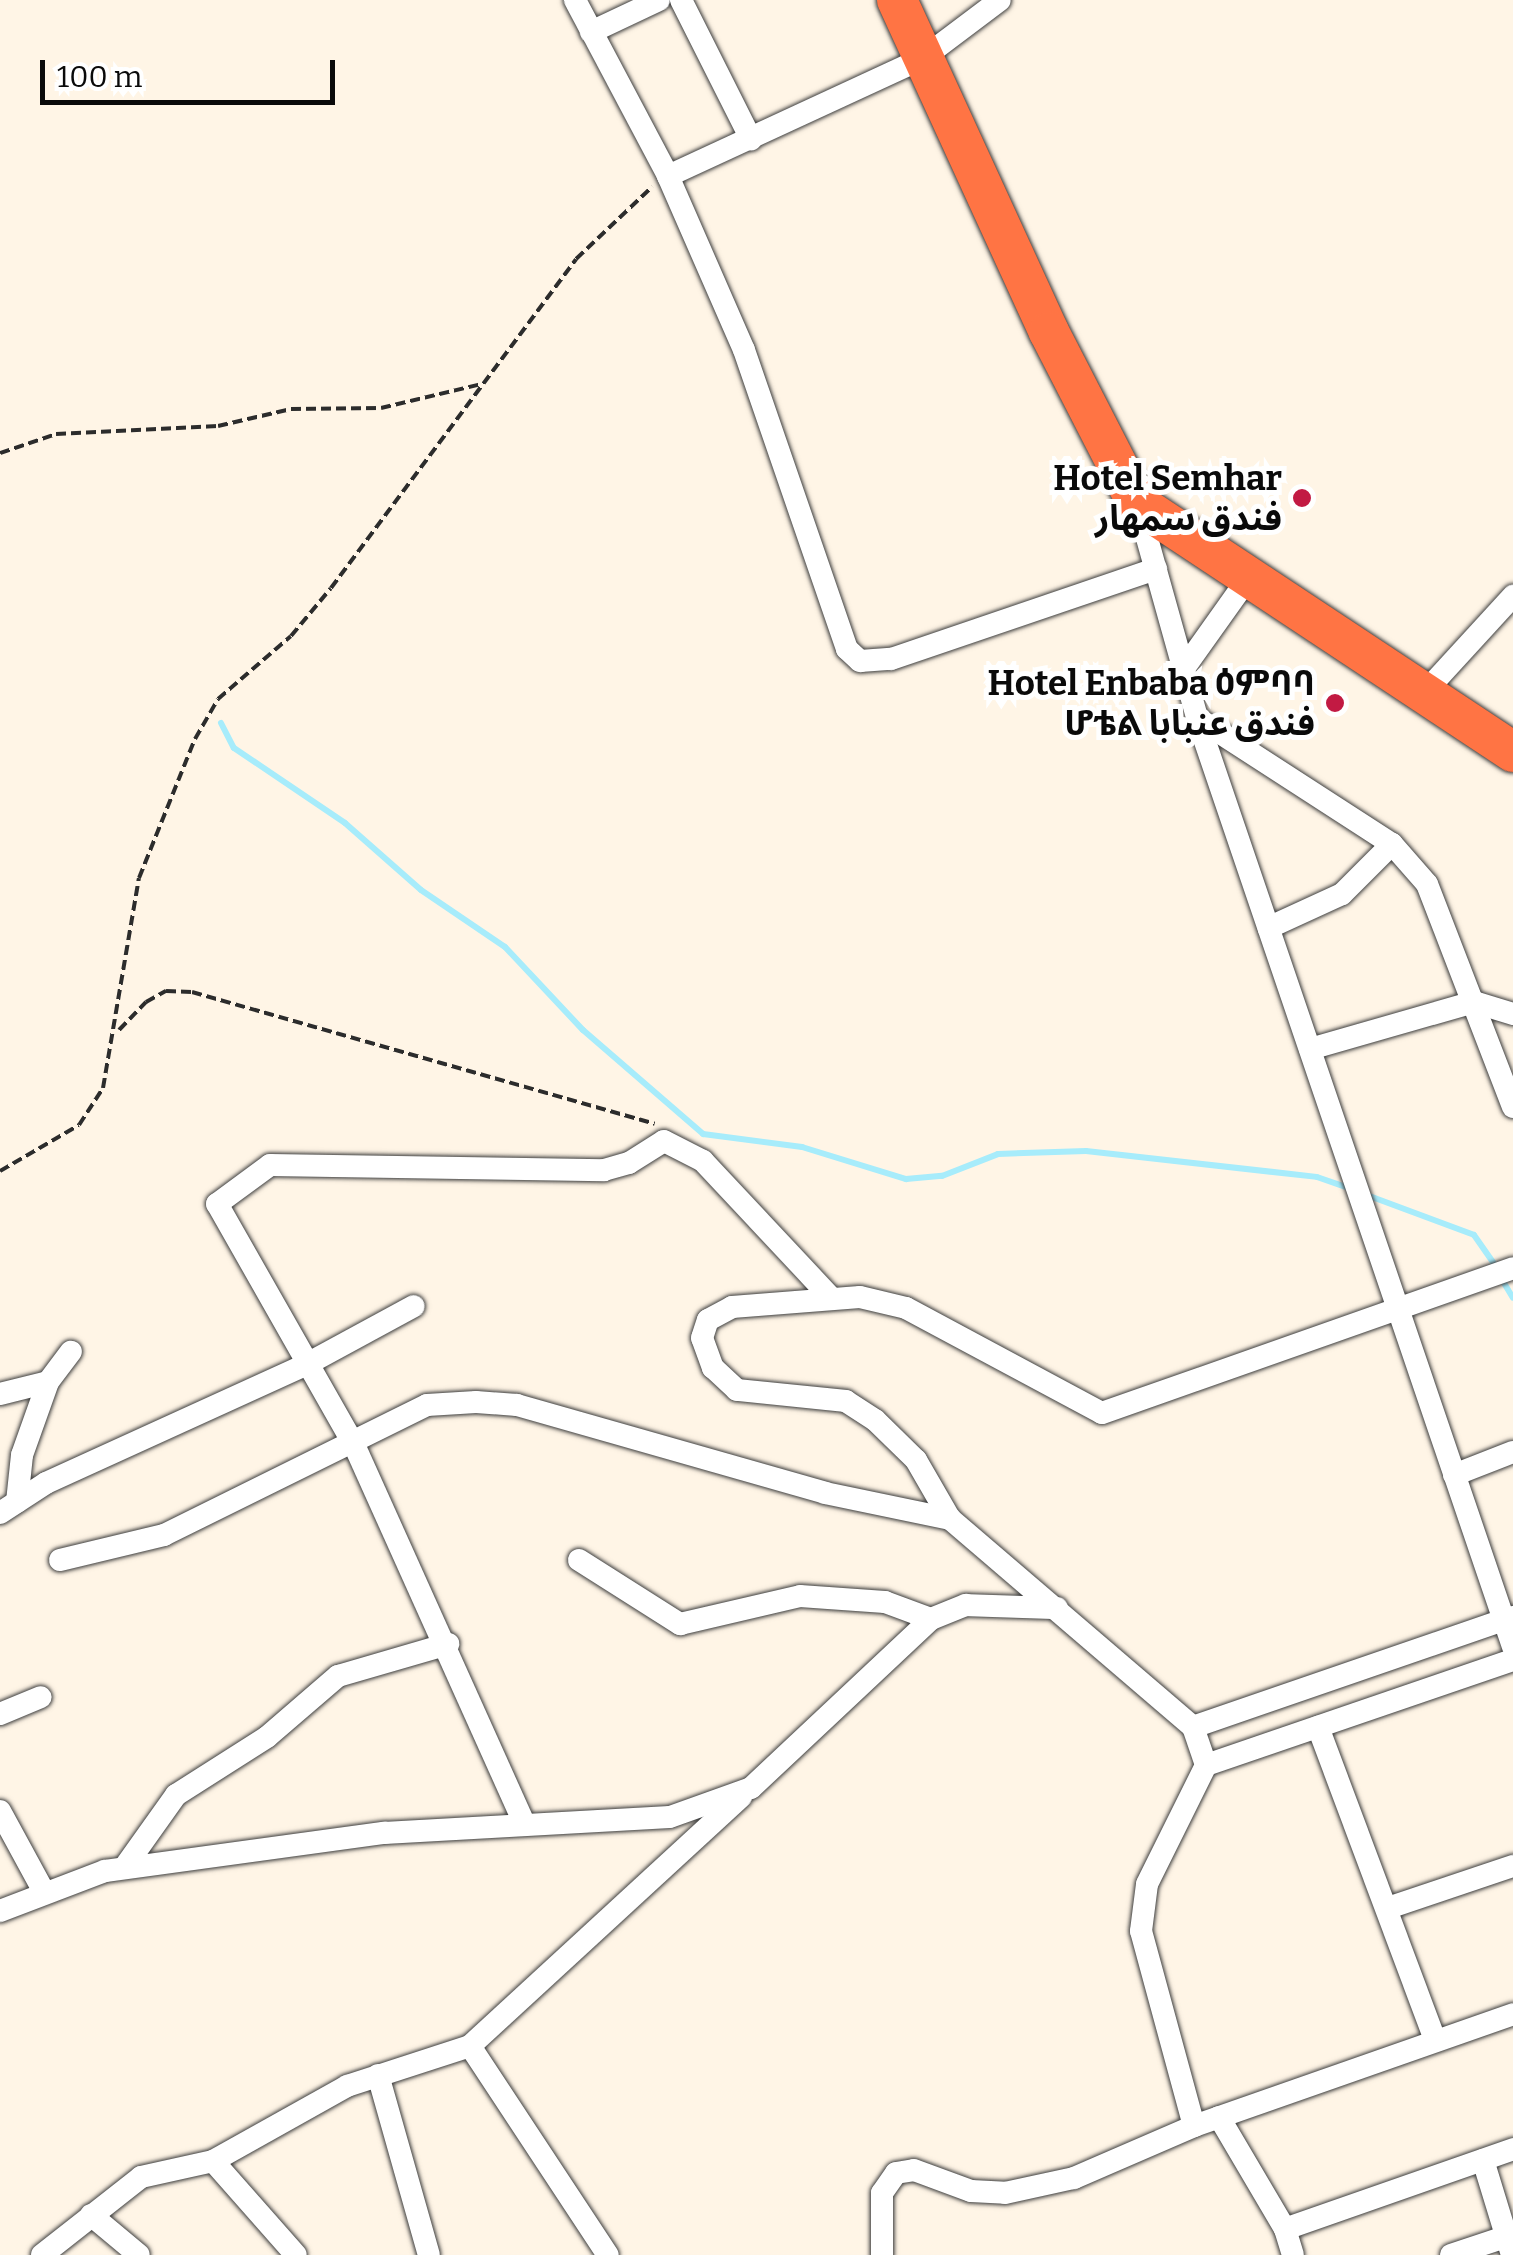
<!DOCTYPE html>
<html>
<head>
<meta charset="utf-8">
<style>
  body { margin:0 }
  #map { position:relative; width:1513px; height:2255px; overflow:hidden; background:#fff5e6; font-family:Bitter,"Noto Sans Arabic","Noto Sans Ethiopic",serif }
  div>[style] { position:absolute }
  .stream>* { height:6px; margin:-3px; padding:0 3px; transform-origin:3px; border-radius:3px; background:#a7ecfb }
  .path>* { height:4px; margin-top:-2px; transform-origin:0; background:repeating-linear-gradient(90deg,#2c2c2c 0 10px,transparent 0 15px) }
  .roads { filter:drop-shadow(0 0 2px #3d3d3d) drop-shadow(0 0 2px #3d3d3d) }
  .street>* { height:22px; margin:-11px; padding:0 11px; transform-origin:11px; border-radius:11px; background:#fff }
  .highway>* { height:40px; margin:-20px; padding:0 20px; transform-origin:20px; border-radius:20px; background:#ff7444 }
  .dots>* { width:28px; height:28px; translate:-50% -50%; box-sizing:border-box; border:5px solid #fff; border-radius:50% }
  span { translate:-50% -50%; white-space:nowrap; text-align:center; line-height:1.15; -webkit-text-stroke:10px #fff; paint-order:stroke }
  .poi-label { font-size:35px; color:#0a0a0a; font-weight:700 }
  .right { translate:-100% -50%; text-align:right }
  .scale { position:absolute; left:40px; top:60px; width:295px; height:45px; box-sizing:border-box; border:5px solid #0a0a0a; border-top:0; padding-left:12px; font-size:30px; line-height:35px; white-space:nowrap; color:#0a0a0a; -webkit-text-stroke:8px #fff; paint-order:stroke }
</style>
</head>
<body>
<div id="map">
  <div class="stream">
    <i style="left:221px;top:723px;width:28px;rotate:63deg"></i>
    <i style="left:234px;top:748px;width:134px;rotate:34deg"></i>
    <i style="left:345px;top:823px;width:101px;rotate:41.4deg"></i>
    <i style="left:421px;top:890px;width:102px;rotate:34.2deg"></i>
    <i style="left:505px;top:947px;width:114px;rotate:46.8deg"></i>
    <i style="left:583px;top:1030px;width:159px;rotate:40.9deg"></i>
    <i style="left:703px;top:1134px;width:100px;rotate:7.5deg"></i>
    <i style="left:802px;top:1147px;width:109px;rotate:17.1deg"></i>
    <i style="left:906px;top:1179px;width:36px;rotate:-5deg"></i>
    <i style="left:942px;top:1176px;width:60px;rotate:-21.4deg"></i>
    <i style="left:998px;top:1154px;width:88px;rotate:-2deg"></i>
    <i style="left:1086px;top:1151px;width:232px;rotate:6.4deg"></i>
    <i style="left:1317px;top:1177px;width:37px;rotate:19deg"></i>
    <i style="left:1364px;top:1194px;width:117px;rotate:20.4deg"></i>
    <i style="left:1474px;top:1235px;width:39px;rotate:55deg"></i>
    <i style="left:1501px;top:1278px;width:23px;rotate:59deg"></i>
  </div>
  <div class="path">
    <i style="left:0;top:453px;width:59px;rotate:-18.7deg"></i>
    <i style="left:56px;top:434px;width:162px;rotate:-2.8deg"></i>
    <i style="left:218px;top:426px;width:75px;rotate:-13.1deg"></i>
    <i style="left:291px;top:409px;width:90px;rotate:-0.6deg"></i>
    <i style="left:381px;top:408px;width:104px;rotate:-13.4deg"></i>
    <i style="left:119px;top:1030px;width:39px;rotate:-46deg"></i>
    <i style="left:146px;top:1002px;width:23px;rotate:-29deg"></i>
    <i style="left:166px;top:991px;width:26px;rotate:2deg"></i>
    <i style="left:192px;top:992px;width:481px;rotate:15.9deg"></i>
    <i style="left:0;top:1171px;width:91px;rotate:-30.2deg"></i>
    <i style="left:79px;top:1125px;width:44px;rotate:-57deg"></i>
    <i style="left:103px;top:1088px;width:213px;rotate:-80.3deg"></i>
    <i style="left:139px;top:878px;width:150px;rotate:-68.1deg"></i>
    <i style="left:195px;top:739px;width:46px;rotate:-60.1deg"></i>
    <i style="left:218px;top:699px;width:96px;rotate:-40.8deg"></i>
    <i style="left:291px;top:636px;width:62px;rotate:-50.2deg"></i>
    <i style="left:331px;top:588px;width:410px;rotate:-53.3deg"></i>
    <i style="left:576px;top:259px;width:105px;rotate:-43.5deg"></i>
  </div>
  <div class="roads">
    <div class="street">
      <i style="left:575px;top:0;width:199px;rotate:62.1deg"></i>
      <i style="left:668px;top:176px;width:190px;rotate:66.4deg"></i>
      <i style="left:744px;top:350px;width:316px;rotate:71deg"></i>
      <i style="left:847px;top:649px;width:18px;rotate:43deg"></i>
      <i style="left:860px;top:661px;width:31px;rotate:-4deg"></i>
      <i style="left:891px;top:659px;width:280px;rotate:-18.8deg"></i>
      <i style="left:681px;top:0;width:156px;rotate:63.3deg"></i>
      <i style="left:591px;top:32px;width:75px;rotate:-25.2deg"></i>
      <i style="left:668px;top:176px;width:281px;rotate:-24.8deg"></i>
      <i style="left:923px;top:58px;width:96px;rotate:-37deg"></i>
      <i style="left:1138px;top:506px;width:220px;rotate:74.4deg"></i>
      <i style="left:1197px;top:718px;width:981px;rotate:71.21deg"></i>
      <i style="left:1185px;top:667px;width:110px;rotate:-54.6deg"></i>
      <i style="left:1424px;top:693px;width:132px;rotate:-47.5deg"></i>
      <i style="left:1197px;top:718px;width:232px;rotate:32.9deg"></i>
      <i style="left:1392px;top:844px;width:71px;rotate:135deg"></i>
      <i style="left:1342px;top:894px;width:81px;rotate:155.3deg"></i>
      <i style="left:1392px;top:844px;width:53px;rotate:48.8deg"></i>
      <i style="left:1427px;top:884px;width:239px;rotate:68.9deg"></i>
      <i style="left:1310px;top:1049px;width:171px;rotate:-16deg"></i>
      <i style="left:1474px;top:1002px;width:41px;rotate:17.1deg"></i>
      <i style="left:0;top:1394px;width:49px;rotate:-14deg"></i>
      <i style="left:48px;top:1382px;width:38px;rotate:-53deg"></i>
      <i style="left:1454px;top:1475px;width:63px;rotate:-21.3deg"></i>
      <i style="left:17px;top:1502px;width:47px;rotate:-83.9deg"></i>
      <i style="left:22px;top:1455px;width:77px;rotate:-70.4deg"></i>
      <i style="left:0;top:1513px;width:55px;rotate:-33.1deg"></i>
      <i style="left:46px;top:1483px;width:289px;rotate:-24.5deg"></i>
      <i style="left:309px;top:1363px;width:119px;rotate:-28.5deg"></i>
      <i style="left:60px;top:1560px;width:107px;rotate:-13.5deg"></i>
      <i style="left:164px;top:1535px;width:293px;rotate:-26.3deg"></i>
      <i style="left:427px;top:1405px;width:49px;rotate:-3.5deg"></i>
      <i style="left:476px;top:1402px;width:41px;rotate:4.2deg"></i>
      <i style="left:517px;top:1405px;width:320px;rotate:15.9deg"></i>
      <i style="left:825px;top:1493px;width:128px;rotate:11.7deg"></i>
      <i style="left:579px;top:1560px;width:120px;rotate:32.4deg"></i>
      <i style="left:680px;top:1624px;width:123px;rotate:-13.1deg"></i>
      <i style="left:800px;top:1596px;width:85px;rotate:4deg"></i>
      <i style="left:885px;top:1602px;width:49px;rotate:20.3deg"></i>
      <i style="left:0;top:1714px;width:44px;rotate:-22.5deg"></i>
      <i style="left:1193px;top:1727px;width:338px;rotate:-19deg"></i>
      <i style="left:1318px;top:1727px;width:334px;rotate:69.5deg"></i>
      <i style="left:1206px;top:1765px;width:40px;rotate:-108.9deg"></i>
      <i style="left:1193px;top:1727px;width:320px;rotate:-139.4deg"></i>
      <i style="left:950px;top:1519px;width:68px;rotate:-120deg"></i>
      <i style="left:916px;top:1460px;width:57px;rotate:-135.7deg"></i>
      <i style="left:875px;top:1420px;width:35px;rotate:-147deg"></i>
      <i style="left:846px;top:1401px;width:110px;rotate:-174.2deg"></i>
      <i style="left:737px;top:1390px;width:33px;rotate:-137deg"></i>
      <i style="left:713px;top:1368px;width:32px;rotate:-110deg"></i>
      <i style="left:702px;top:1338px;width:19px;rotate:-72deg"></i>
      <i style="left:708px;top:1320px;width:27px;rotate:-28deg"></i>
      <i style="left:732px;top:1307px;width:128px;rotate:-4.5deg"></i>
      <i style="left:860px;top:1297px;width:47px;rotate:13.4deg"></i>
      <i style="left:906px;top:1308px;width:222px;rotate:28.2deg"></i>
      <i style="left:1102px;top:1413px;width:436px;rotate:-19.4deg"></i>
      <i style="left:0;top:1811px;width:92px;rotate:61.5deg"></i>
      <i style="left:524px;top:1823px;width:417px;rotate:-114.2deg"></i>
      <i style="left:353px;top:1443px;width:275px;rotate:-119.6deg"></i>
      <i style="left:217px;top:1204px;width:66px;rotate:-36.3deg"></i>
      <i style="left:270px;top:1165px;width:334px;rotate:0.9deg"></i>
      <i style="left:604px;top:1170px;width:26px;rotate:-16deg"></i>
      <i style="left:629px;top:1163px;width:41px;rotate:-32.2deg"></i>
      <i style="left:664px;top:1141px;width:44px;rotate:27.1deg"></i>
      <i style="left:703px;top:1161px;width:187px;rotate:46.9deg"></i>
      <i style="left:124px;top:1868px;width:90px;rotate:-54.5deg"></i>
      <i style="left:176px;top:1795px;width:108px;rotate:-32.5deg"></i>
      <i style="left:267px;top:1737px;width:94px;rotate:-40.7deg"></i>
      <i style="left:338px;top:1676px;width:115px;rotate:-16.2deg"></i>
      <i style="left:1388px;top:1908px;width:132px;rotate:-18.6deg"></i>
      <i style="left:0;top:1911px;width:112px;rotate:-20.9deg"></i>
      <i style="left:105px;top:1871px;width:282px;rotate:-7.8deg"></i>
      <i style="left:384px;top:1833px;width:286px;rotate:-3.2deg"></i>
      <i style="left:670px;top:1817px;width:86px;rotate:-19.7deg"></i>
      <i style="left:751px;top:1788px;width:247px;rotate:-43.2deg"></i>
      <i style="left:931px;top:1619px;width:38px;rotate:-22deg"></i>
      <i style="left:966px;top:1605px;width:91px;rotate:1.9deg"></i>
      <i style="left:470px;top:2046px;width:250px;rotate:56.6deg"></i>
      <i style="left:378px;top:2075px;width:187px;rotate:74.2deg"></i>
      <i style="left:1219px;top:2117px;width:130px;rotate:59.5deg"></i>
      <i style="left:1285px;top:2229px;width:27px;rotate:73deg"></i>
      <i style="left:1194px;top:2126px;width:202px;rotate:-105.2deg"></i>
      <i style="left:1141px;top:1931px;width:47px;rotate:-82.7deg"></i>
      <i style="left:1147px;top:1884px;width:133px;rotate:-63.6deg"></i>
      <i style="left:1206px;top:1765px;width:324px;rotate:-18.9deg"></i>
      <i style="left:1483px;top:2160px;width:99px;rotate:73deg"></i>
      <i style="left:213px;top:2161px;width:125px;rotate:48.6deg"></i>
      <i style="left:91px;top:2215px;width:62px;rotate:39.8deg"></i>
      <i style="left:1285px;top:2229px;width:242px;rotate:-19.3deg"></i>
      <i style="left:42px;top:2255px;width:126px;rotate:-38.2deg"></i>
      <i style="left:141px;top:2177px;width:74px;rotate:-12.5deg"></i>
      <i style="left:213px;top:2161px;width:154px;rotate:-29.2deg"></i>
      <i style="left:347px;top:2086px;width:129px;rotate:-18deg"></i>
      <i style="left:470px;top:2046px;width:368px;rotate:-42.6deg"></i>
      <i style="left:882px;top:2255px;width:62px;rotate:-90deg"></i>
      <i style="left:882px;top:2193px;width:24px;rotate:-55deg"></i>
      <i style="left:896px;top:2173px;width:18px;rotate:-9deg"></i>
      <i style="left:914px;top:2170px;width:61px;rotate:20.2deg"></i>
      <i style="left:971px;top:2191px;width:34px;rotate:3deg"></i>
      <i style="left:1005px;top:2193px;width:71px;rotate:-12.3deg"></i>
      <i style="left:1074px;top:2178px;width:131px;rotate:-23.4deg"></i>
      <i style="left:1194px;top:2126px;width:338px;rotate:-19.3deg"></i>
      <i style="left:1451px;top:2255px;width:57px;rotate:-18.4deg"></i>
    </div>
    <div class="highway">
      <i style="left:897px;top:0;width:365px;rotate:65.4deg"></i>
      <i style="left:1049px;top:332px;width:192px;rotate:62.8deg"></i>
      <i style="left:1137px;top:503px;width:451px;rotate:33.5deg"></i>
    </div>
  </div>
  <div class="dots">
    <i style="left:1302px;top:498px;background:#c21a43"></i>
    <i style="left:1335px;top:703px;background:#c21a43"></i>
  </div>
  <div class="poi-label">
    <span class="right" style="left:1282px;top:498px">Hotel Semhar<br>فندق سمهار</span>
    <span class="right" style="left:1315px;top:703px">Hotel Enbaba ዕምባባ<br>ሆቴል فندق عنبابا</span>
  </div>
  <div class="scale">100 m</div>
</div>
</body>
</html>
